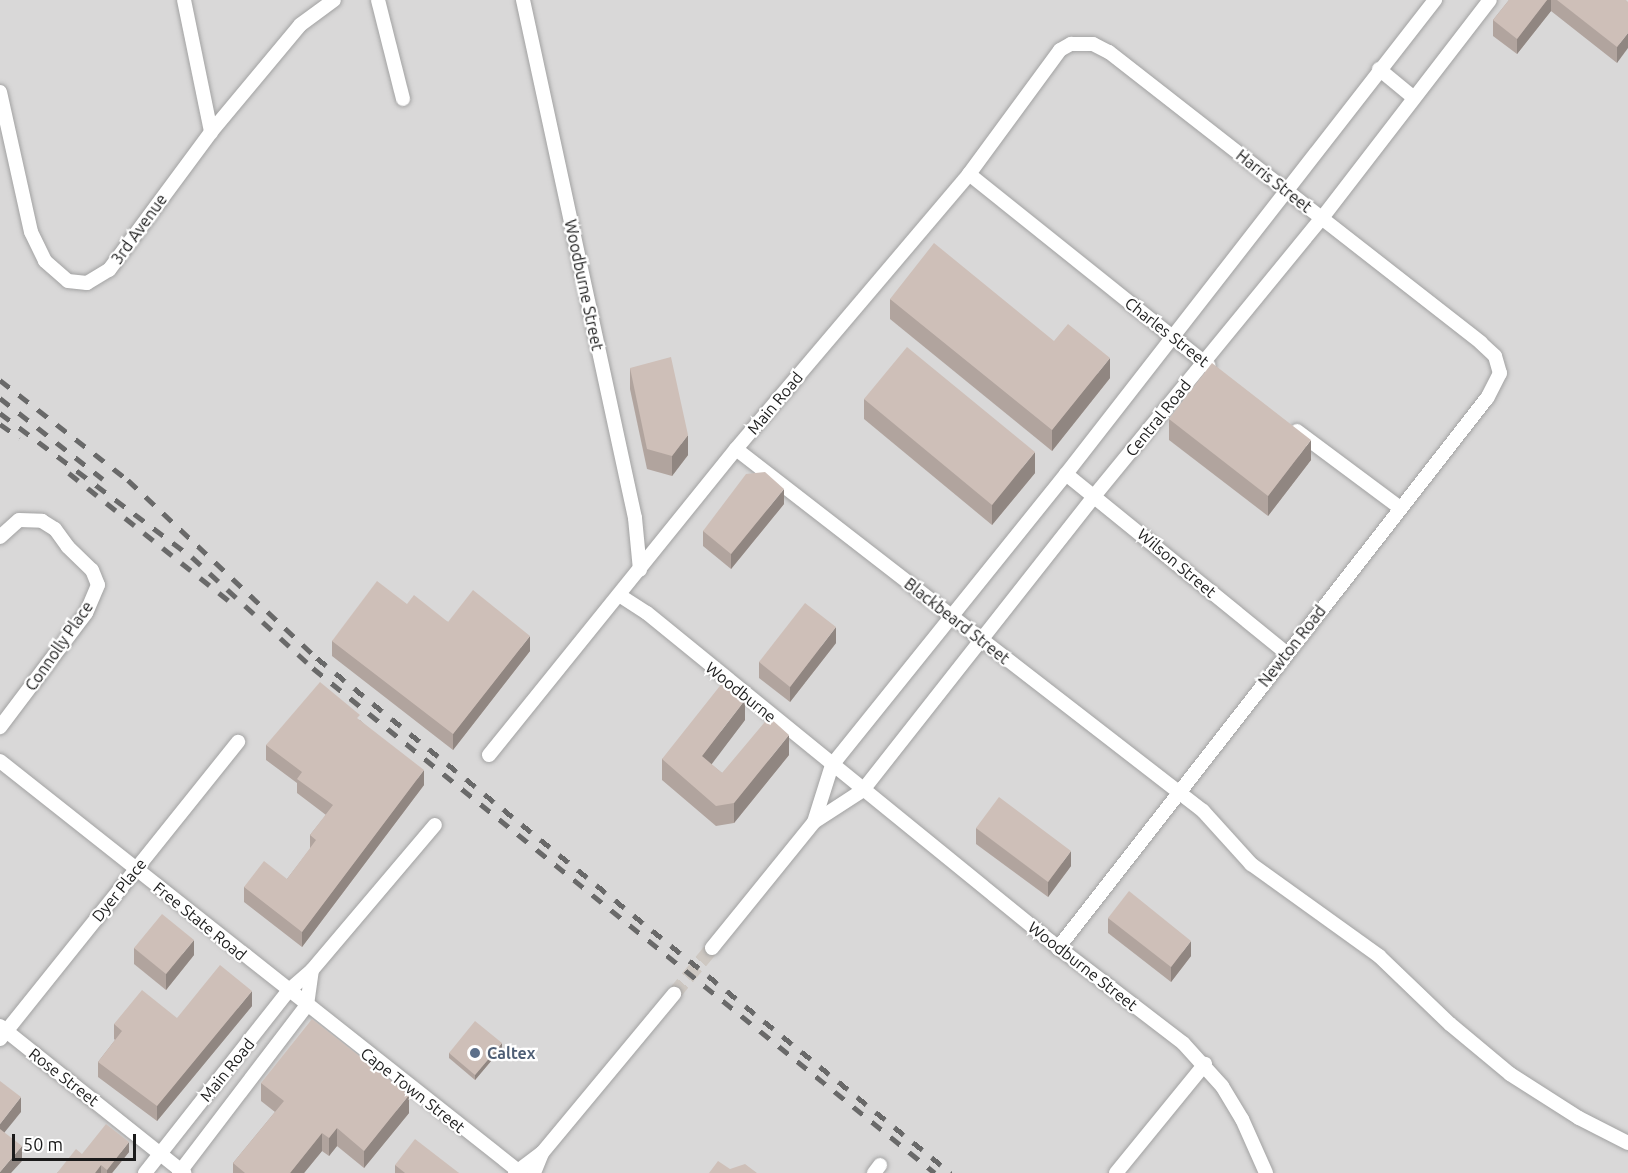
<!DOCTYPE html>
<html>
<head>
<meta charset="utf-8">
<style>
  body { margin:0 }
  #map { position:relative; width:1628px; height:1173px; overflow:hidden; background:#eee7df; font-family:Ubuntu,sans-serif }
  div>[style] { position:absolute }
  .residential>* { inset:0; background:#d9d8d8 }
  .minor-tunnel>* { height:14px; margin-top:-7px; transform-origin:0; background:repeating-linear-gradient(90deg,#cec8c2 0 14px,transparent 0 21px) }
  .roads { filter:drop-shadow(0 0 2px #a2a2a2) drop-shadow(0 0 2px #a2a2a2) }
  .minor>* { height:14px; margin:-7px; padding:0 7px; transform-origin:7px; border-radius:7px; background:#fff }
  .rail>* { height:4.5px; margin-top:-2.25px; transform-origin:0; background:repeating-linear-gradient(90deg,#696969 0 12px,transparent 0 24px) }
  .wall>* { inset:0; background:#b1a49e }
  .shaded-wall>* { inset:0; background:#908681 }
  .building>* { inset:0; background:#cebfb8 }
  .dots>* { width:16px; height:16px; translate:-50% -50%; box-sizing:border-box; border:3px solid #fff; border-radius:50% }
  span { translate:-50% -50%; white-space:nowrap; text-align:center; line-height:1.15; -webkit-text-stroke:4.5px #fff; paint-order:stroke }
  .street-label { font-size:16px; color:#1b1b1b }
  .service-label { font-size:16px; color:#4e5e75; font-weight:700 }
  .left { translate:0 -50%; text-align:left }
  .scale { position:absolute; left:12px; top:1134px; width:124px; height:27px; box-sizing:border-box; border:3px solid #1b1b1b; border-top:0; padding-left:8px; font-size:18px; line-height:21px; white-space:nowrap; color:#1b1b1b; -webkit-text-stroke:4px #fff; paint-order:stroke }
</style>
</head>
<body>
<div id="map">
  <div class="residential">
    <i style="clip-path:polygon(0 0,1628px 0,1628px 1173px,0 1173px)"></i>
  </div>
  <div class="minor-tunnel">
    <i style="left:674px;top:994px;width:60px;rotate:-50.4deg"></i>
  </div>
  <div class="roads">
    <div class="minor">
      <i style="left:184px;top:0;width:135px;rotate:78.4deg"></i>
      <i style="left:378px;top:0;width:102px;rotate:75.8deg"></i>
      <i style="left:523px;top:0;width:530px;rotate:77.8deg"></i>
      <i style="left:635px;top:518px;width:52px;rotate:84.5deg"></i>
      <i style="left:1379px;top:69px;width:45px;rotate:39.6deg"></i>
      <i style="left:0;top:92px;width:143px;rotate:77.5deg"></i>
      <i style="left:31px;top:232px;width:32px;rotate:64deg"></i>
      <i style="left:45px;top:261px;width:30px;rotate:41deg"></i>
      <i style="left:68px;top:281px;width:19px;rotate:6deg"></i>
      <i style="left:87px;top:283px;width:26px;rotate:-31deg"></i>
      <i style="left:109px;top:270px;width:172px;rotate:-53.5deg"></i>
      <i style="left:211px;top:132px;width:139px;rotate:-50.2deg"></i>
      <i style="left:300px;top:25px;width:42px;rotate:-36.3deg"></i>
      <i style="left:969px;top:174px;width:307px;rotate:38.7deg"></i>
      <i style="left:1297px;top:431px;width:127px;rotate:36.7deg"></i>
      <i style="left:736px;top:449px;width:591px;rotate:37.78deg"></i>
      <i style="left:1203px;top:811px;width:72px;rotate:47.8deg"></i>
      <i style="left:1251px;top:864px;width:158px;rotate:35.7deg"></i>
      <i style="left:1379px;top:956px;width:98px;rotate:43.8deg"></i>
      <i style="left:1450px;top:1024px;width:78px;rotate:39.8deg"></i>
      <i style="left:1510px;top:1074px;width:82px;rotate:32.5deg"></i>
      <i style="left:1579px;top:1118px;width:55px;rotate:27deg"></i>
      <i style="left:1066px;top:474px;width:284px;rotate:39.1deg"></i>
      <i style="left:0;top:537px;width:25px;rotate:-42deg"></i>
      <i style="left:19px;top:520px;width:23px;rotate:2deg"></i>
      <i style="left:42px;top:521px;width:15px;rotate:32deg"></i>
      <i style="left:55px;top:529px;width:22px;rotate:54deg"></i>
      <i style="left:68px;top:547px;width:33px;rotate:44deg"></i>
      <i style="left:92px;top:570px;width:16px;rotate:68deg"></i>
      <i style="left:98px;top:585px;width:30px;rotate:113deg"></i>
      <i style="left:86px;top:613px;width:143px;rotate:127deg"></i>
      <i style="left:619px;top:595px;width:33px;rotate:33deg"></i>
      <i style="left:647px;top:613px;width:520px;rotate:39.14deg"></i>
      <i style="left:1050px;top:941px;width:168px;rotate:37.5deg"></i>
      <i style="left:1183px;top:1043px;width:58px;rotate:47.8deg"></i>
      <i style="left:1222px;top:1086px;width:39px;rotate:59deg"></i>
      <i style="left:1242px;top:1119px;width:59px;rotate:66deg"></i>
      <i style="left:489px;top:755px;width:393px;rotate:-51.1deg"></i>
      <i style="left:736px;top:449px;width:360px;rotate:-49.7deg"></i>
      <i style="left:969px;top:174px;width:154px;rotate:-53.7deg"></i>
      <i style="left:1060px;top:50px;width:13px;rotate:-29deg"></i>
      <i style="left:1071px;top:44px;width:22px"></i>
      <i style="left:1093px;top:44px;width:18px;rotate:27deg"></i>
      <i style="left:1109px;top:52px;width:472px;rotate:38deg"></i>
      <i style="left:1481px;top:343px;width:19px;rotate:43deg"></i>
      <i style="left:1495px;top:356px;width:18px;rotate:74deg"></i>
      <i style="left:1500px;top:373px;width:28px;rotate:117deg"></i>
      <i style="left:1487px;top:398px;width:698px;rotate:127.95deg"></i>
      <i style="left:0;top:761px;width:664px;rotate:38.34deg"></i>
      <i style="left:814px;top:822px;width:60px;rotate:-72.5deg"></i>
      <i style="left:832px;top:765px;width:373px;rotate:-51.2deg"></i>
      <i style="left:1066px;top:474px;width:601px;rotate:-52.1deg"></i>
      <i style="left:712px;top:948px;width:162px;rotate:-51deg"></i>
      <i style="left:814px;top:822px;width:59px;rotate:-33.1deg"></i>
      <i style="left:863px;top:790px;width:375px;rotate:-51.8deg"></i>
      <i style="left:1095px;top:495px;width:358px;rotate:-50.7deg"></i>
      <i style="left:1322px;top:218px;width:275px;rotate:-52.4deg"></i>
      <i style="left:0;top:1026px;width:236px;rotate:38.6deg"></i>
      <i style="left:0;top:1039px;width:381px;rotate:-51.3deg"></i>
      <i style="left:145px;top:1173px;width:231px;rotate:-51.8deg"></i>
      <i style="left:288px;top:991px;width:32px;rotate:-41deg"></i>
      <i style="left:312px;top:970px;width:190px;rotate:-49.7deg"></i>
      <i style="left:179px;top:1173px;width:211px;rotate:-52.7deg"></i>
      <i style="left:307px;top:1005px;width:35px;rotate:-82deg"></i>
      <i style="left:515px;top:1173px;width:34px;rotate:-37deg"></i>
      <i style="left:542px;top:1153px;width:207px;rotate:-50.3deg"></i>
      <i style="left:534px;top:1173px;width:22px;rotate:-68deg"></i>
      <i style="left:874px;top:1173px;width:10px;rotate:-53deg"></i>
      <i style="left:1116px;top:1173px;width:141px;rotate:-50.8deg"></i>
    </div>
  </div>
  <div class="rail">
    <i style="left:0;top:380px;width:162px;rotate:38deg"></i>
    <i style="left:128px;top:480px;width:260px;rotate:43.3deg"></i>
    <i style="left:317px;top:658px;width:817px;rotate:39.09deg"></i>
    <i style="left:0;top:398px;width:131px;rotate:38.2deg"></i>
    <i style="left:0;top:413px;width:240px;rotate:36.9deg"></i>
    <i style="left:192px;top:557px;width:164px;rotate:42.5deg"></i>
    <i style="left:313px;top:668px;width:801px;rotate:39.07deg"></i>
    <i style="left:0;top:424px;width:24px;rotate:35deg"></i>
    <i style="left:69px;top:473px;width:210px;rotate:38.6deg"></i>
  </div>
  <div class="wall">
    <i style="clip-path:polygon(1509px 0,1626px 0,1617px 63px,1551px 11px,1517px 54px,1493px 36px,1493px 20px)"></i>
    <i style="clip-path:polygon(890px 299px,1110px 378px,1052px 451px,890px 319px)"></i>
    <i style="clip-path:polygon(630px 368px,688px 455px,672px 476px,647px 469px,630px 389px)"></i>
    <i style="clip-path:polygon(864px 399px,1035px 473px,992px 525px,864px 419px)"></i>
    <i style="clip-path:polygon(1169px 419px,1311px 460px,1268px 516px,1169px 440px)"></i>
    <i style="clip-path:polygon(784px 504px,731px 569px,703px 546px,703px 531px)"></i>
    <i style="clip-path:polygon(407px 604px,448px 622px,530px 651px,453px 750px,332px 656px,332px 641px)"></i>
    <i style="clip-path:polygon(836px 643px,790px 702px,759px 678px,759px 662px)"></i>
    <i style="clip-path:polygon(360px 720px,424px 785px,302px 947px,244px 902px,244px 887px,287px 879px,310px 849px,310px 835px,326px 815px,297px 793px,297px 783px,266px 760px,266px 745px)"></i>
    <i style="clip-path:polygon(745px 720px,711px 764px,722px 773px,789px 755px,734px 823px,716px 826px,662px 780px,662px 759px)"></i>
    <i style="clip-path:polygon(976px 828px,1071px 866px,1048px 897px,976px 844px)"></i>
    <i style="clip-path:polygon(1108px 918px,1191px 956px,1171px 982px,1108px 933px)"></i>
    <i style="clip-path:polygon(134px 948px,194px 955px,166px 990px,134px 964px)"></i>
    <i style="clip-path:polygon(252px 1006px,157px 1121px,98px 1077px,98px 1062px,115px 1040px,114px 1039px,114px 1024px,177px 1018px)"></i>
    <i style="clip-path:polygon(502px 1048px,475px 1080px,449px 1058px,449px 1053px)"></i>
    <i style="clip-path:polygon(261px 1083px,409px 1113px,364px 1168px,337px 1146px,329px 1156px,322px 1151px,304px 1173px,233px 1173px,233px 1163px,275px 1112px,261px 1101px)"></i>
    <i style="clip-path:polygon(129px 1152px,112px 1173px,57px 1173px,82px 1154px)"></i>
    <i style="clip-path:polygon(395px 1165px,459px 1173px,395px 1173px)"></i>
  </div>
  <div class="shaded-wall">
    <i style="clip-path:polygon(1547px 0,1551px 0,1551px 11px,1517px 54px,1517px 39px)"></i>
    <i style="clip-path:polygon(1628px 33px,1628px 48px,1617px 63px,1617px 47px)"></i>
    <i style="clip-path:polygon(1110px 358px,1110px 378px,1052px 451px,1052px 430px)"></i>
    <i style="clip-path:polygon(688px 435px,688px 455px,672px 476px,672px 456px)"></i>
    <i style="clip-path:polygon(1311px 440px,1311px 460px,1268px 516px,1268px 496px)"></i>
    <i style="clip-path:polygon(1035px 452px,1035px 473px,992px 525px,992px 505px)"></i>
    <i style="clip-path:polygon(784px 489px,784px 504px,731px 569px,731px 554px)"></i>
    <i style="clip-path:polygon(836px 627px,836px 643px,790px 702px,790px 687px)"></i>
    <i style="clip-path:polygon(530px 636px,530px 651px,453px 750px,453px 734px)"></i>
    <i style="clip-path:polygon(745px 700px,745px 720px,702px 777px,702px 756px)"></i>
    <i style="clip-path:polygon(789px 735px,789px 755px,734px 823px,734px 803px)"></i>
    <i style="clip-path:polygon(424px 770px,424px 785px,302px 947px,302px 932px)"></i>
    <i style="clip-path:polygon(1071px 851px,1071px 866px,1048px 897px,1048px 882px)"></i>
    <i style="clip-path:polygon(194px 940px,194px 955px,166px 990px,166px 974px)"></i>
    <i style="clip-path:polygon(1191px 941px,1191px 956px,1171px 982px,1171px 967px)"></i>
    <i style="clip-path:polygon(252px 991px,252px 1006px,157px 1121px,157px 1106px)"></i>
    <i style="clip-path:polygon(502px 1043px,502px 1048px,475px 1080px,475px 1075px)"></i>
    <i style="clip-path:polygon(409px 1095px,409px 1113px,364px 1168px,364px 1151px)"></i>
    <i style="clip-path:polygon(21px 1097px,21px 1112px,0 1138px,0 1124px)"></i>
    <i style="clip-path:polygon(337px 1128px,337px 1146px,329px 1156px,329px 1138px)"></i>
    <i style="clip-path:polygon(322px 1133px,322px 1151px,304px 1173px,290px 1173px)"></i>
    <i style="clip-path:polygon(129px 1142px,129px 1152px,112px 1173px,107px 1173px,107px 1170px)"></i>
    <i style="clip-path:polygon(22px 1146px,22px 1161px,11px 1173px,0 1173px,0 1172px)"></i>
    <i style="clip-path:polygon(101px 1165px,101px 1173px,95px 1173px)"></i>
  </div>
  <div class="building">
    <i style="clip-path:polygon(1509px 0,1547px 0,1517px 39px,1493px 20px)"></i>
    <i style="clip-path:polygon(1557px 0,1626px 0,1628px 2px,1628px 33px,1617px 47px)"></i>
    <i style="clip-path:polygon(934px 243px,1054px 341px,1068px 324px,1110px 358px,1052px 430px,890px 299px)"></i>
    <i style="clip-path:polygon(907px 347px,1035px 452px,992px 505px,864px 399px)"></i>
    <i style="clip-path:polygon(671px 357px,688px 435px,672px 456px,647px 449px,630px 368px)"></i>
    <i style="clip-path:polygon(1212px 363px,1311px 440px,1268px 496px,1169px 419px)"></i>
    <i style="clip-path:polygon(765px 472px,784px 489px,731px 554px,703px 531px,746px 474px)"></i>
    <i style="clip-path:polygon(377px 581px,407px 604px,414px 595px,448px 622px,473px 590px,530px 636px,453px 734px,332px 641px)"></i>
    <i style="clip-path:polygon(805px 603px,836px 627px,790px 687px,759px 662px)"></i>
    <i style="clip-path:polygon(320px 682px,360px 715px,357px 718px,424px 770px,302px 932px,244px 887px,264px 861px,287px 879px,316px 840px,310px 835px,333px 805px,297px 779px,302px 772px,266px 745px)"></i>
    <i style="clip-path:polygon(723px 682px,745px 700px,702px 756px,722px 773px,769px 717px,789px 735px,734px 803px,716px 806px,662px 759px)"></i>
    <i style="clip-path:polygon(999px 797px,1071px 851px,1048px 882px,976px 828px)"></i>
    <i style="clip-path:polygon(1129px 891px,1191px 941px,1171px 967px,1108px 918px)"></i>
    <i style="clip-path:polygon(162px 914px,194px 940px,166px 974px,134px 948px)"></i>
    <i style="clip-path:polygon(220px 965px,252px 991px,157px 1106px,98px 1062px,122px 1031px,114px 1024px,142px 990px,177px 1018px)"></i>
    <i style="clip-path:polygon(312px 1019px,409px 1095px,364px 1151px,337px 1128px,329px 1138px,322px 1133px,290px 1173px,245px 1173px,233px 1163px,284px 1101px,261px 1083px)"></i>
    <i style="clip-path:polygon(475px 1021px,502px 1043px,475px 1075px,449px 1053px)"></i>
    <i style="clip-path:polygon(0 1081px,21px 1097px,0 1124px)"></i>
    <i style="clip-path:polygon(106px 1124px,129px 1142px,107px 1170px,101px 1165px,95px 1173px,57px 1173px,76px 1149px,82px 1154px)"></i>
    <i style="clip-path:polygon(0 1129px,22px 1146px,0 1172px)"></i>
    <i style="clip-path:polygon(415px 1139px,459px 1173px,405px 1173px,395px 1165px)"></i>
    <i style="clip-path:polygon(718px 1161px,730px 1169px,745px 1164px,757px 1173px,709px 1173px)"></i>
  </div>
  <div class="dots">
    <i style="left:475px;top:1053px;background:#5c6f8a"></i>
  </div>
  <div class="street-label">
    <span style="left:1274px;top:181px;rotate:38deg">Harris Street</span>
    <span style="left:139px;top:229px;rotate:-54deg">3rd Avenue</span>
    <span style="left:584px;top:285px;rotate:78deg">Woodburne Street</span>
    <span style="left:1167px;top:332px;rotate:38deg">Charles Street</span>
    <span style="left:775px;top:403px;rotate:-50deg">Main Road</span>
    <span style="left:1158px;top:418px;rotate:-51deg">Central Road</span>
    <span style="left:1177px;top:563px;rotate:40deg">Wilson Street</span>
    <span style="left:957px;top:621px;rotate:38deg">Blackbeard Street</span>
    <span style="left:59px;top:646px;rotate:-55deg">Connolly Place</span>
    <span style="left:1292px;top:646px;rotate:-52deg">Newton Road</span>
    <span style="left:741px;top:692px;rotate:39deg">Woodburne</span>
    <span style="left:119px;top:890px;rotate:-51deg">Dyer Place</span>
    <span style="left:200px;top:921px;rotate:39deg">Free State Road</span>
    <span style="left:1083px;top:966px;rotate:38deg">Woodburne Street</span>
    <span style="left:227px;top:1070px;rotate:-51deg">Main Road</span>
    <span style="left:64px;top:1077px;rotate:38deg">Rose Street</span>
    <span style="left:413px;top:1090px;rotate:38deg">Cape Town Street</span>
  </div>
  <div class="service-label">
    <span class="left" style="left:487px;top:1053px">Caltex</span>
  </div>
  <div class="scale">50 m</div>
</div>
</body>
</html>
